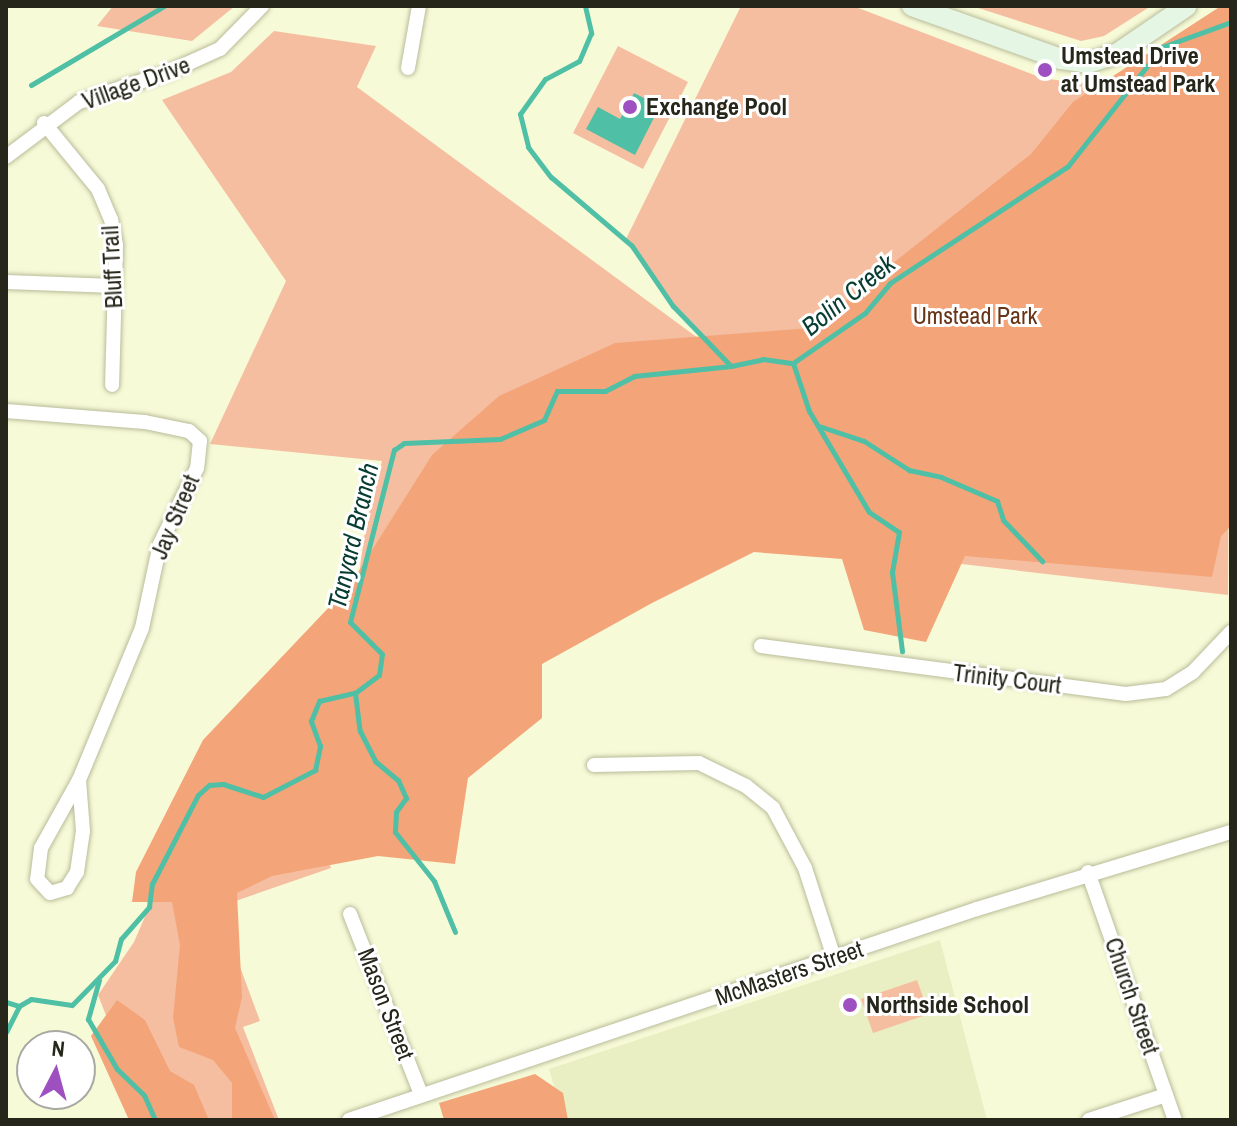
<!DOCTYPE html>
<html>
<head>
<meta charset="utf-8">
<style>
  body { margin:0 }
  #map { position:relative; width:1237px; height:1126px; overflow:hidden; background:#f7fad7; font-family:"Archivo Narrow",sans-serif }
  div>[style] { position:absolute }
  .built>* { inset:0; background:#eaeec3 }
  .green>* { inset:0; background:#f6bea0 }
  .forest>* { inset:0; background:#f3a479 }
  .water>* { inset:0; background:#4fc0a5 }
  .stream>* { height:5px; margin:-2.5px; padding:0 2.5px; transform-origin:2.5px; border-radius:2.5px; background:#4fc0a5 }
  .roads { filter:drop-shadow(0 0 2px #b9bc9a) drop-shadow(0 0 2px #b9bc9a) }
  .street>* { height:14px; margin:-7px; padding:0 7px; transform-origin:7px; border-radius:7px; background:#fff }
  .secondary>* { height:20px; margin:-10px; padding:0 10px; transform-origin:10px; border-radius:10px; background:#e5f6e4 }
  .dots>* { width:22px; height:22px; translate:-50% -50%; box-sizing:border-box; border:4px solid #fff; border-radius:50% }
  span { translate:-50% -50%; white-space:nowrap; text-align:center; line-height:1.15; -webkit-text-stroke:6px #fff; paint-order:stroke }
  .poi-label { font-size:24px; color:#26271a; font-weight:700 }
  .left { translate:0 -50%; text-align:left }
  .street-label { font-size:24px; color:#26271a }
  .park-label { font-size:24px; color:#673416 }
  .water-label { font-size:26px; color:#073c31; font-style:italic }
  .frame { position:absolute; inset:0; border:8px solid #26271a; pointer-events:none }
  .north { position:absolute; left:16px; top:1030px; width:80px; height:80px; box-sizing:border-box; background:#fff; border:2px solid #a8a9a3; border-radius:50%; rotate:6deg; font-size:22px; font-weight:700; line-height:32px; text-align:center; color:#26271a }
  .north::after { content:''; display:block; margin:auto; width:28px; height:36px; background:#9e50c0; clip-path:polygon(50% 0,100% 100%,50% 72%,0 100%) }
</style>
</head>
<body>
<div id="map">
  <div class="built">
    <i style="clip-path:polygon(940px 940px,987px 1120px,564px 1120px,549px 1069px)"></i>
  </div>
  <div class="green">
    <i style="clip-path:polygon(113px 6px,235px 6px,192px 41px,97px 26px)"></i>
    <i style="clip-path:polygon(741px 6px,853px 6px,1042px 78px,1079px 83px,1112px 79px,1231px 6px,1228px 595px,410px 500px,315px 824px,331px 868px,218px 907px,260px 1021px,243px 1027px,279px 1120px,165px 1120px,117px 1043px,98px 995px,134px 942px,200px 789px,350px 638px,366px 524px,382px 461px,210px 444px,286px 281px,162px 100px,231px 72px,274px 31px,376px 46px,357px 87px,725px 358px,681px 314px,626px 239px)"></i>
    <i style="clip-path:polygon(972px 6px,1151px 6px,1104px 36px,1081px 41px)"></i>
    <i style="clip-path:polygon(618px 46px,688px 82px,643px 169px,573px 133px)"></i>
    <i style="clip-path:polygon(917px 980px,929px 1014px,873px 1033px,861px 999px)"></i>
  </div>
  <div class="forest">
    <i style="clip-path:polygon(1221px 6px,1231px 6px,1231px 526px,1221px 536px,1212px 577px,965px 556px,926px 642px,864px 630px,842px 559px,754px 552px,652px 603px,542px 664px,542px 718px,468px 778px,455px 864px,378px 856px,272px 876px,237px 893px,242px 997px,235px 1028px,275px 1120px,232px 1120px,232px 1083px,213px 1060px,179px 1047px,173px 1018px,180px 945px,172px 902px,132px 902px,136px 872px,203px 740px,350px 585px,432px 455px,499px 396px,615px 343px,811px 328px,1031px 154px,1073px 102px)"></i>
    <i style="clip-path:polygon(117px 1000px,145px 1020px,170px 1071px,194px 1085px,209px 1120px,129px 1120px,91px 1036px)"></i>
    <i style="clip-path:polygon(535px 1074px,563px 1093px,568px 1120px,444px 1120px,439px 1103px)"></i>
  </div>
  <div class="water">
    <i style="clip-path:polygon(634px 93px,660px 106px,635px 155px,586px 129px,598px 107px,620px 119px)"></i>
  </div>
  <div class="stream">
    <i style="left:585px;top:6px;width:28px;rotate:77deg"></i>
    <i style="left:591px;top:33px;width:30px;rotate:113deg"></i>
    <i style="left:579px;top:61px;width:38px;rotate:152deg"></i>
    <i style="left:545px;top:79px;width:43px;rotate:125.5deg"></i>
    <i style="left:520px;top:114px;width:34px;rotate:76deg"></i>
    <i style="left:528px;top:147px;width:38px;rotate:53deg"></i>
    <i style="left:551px;top:177px;width:106px;rotate:40.4deg"></i>
    <i style="left:632px;top:246px;width:73px;rotate:55.7deg"></i>
    <i style="left:673px;top:306px;width:83px;rotate:46deg"></i>
    <i style="left:731px;top:366px;width:33px;rotate:-12deg"></i>
    <i style="left:763px;top:359px;width:30px;rotate:8deg"></i>
    <i style="left:793px;top:363px;width:88px;rotate:-34.8deg"></i>
    <i style="left:865px;top:313px;width:39px;rotate:-50deg"></i>
    <i style="left:890px;top:283px;width:213px;rotate:-33.3deg"></i>
    <i style="left:1068px;top:166px;width:152px;rotate:-51.7deg"></i>
    <i style="left:1162px;top:47px;width:73px;rotate:-19.9deg"></i>
    <i style="left:31px;top:85px;width:155px;rotate:-30.7deg"></i>
    <i style="left:793px;top:363px;width:51px;rotate:71.6deg"></i>
    <i style="left:809px;top:411px;width:117px;rotate:59.3deg"></i>
    <i style="left:869px;top:512px;width:36px;rotate:34deg"></i>
    <i style="left:899px;top:532px;width:41px;rotate:99.9deg"></i>
    <i style="left:892px;top:572px;width:80px;rotate:82.8deg"></i>
    <i style="left:819px;top:426px;width:47px;rotate:18.4deg"></i>
    <i style="left:864px;top:441px;width:54px;rotate:32.8deg"></i>
    <i style="left:909px;top:470px;width:33px;rotate:12deg"></i>
    <i style="left:941px;top:477px;width:61px;rotate:23.2deg"></i>
    <i style="left:997px;top:501px;width:20px;rotate:72deg"></i>
    <i style="left:1003px;top:520px;width:57px;rotate:46.4deg"></i>
    <i style="left:355px;top:693px;width:38px;rotate:83deg"></i>
    <i style="left:360px;top:731px;width:34px;rotate:63deg"></i>
    <i style="left:375px;top:761px;width:30px;rotate:40deg"></i>
    <i style="left:398px;top:780px;width:20px;rotate:66deg"></i>
    <i style="left:406px;top:798px;width:17px;rotate:126deg"></i>
    <i style="left:396px;top:812px;width:20px;rotate:93deg"></i>
    <i style="left:395px;top:832px;width:63px;rotate:51.5deg"></i>
    <i style="left:434px;top:881px;width:55px;rotate:67.6deg"></i>
    <i style="left:99px;top:980px;width:41px;rotate:105.8deg"></i>
    <i style="left:88px;top:1019px;width:58px;rotate:59.9deg"></i>
    <i style="left:117px;top:1069px;width:37px;rotate:44deg"></i>
    <i style="left:144px;top:1095px;width:27px;rotate:66deg"></i>
    <i style="left:6px;top:1002px;width:14px;rotate:17deg"></i>
    <i style="left:6px;top:1032px;width:29px;rotate:-63deg"></i>
    <i style="left:19px;top:1006px;width:14px;rotate:-30deg"></i>
    <i style="left:31px;top:999px;width:41px;rotate:8.3deg"></i>
    <i style="left:72px;top:1005px;width:62px;rotate:-45.7deg"></i>
    <i style="left:115px;top:961px;width:23px;rotate:-75deg"></i>
    <i style="left:121px;top:939px;width:43px;rotate:-48.8deg"></i>
    <i style="left:149px;top:907px;width:23px;rotate:-83deg"></i>
    <i style="left:152px;top:884px;width:100px;rotate:-62.7deg"></i>
    <i style="left:198px;top:795px;width:15px;rotate:-42deg"></i>
    <i style="left:209px;top:785px;width:14px;rotate:-4deg"></i>
    <i style="left:223px;top:784px;width:42px;rotate:18deg"></i>
    <i style="left:263px;top:797px;width:59px;rotate:-27.4deg"></i>
    <i style="left:315px;top:770px;width:25px;rotate:-78deg"></i>
    <i style="left:320px;top:746px;width:27px;rotate:-110deg"></i>
    <i style="left:311px;top:721px;width:22px;rotate:-68deg"></i>
    <i style="left:319px;top:701px;width:37px;rotate:-13deg"></i>
    <i style="left:355px;top:693px;width:30px;rotate:-37deg"></i>
    <i style="left:379px;top:675px;width:21px;rotate:-82deg"></i>
    <i style="left:382px;top:654px;width:45px;rotate:-135deg"></i>
    <i style="left:350px;top:622px;width:178px;rotate:-75.7deg"></i>
    <i style="left:394px;top:450px;width:12px;rotate:-35deg"></i>
    <i style="left:404px;top:443px;width:96px;rotate:-2.4deg"></i>
    <i style="left:500px;top:439px;width:48px;rotate:-23.4deg"></i>
    <i style="left:544px;top:420px;width:32px;rotate:-66deg"></i>
    <i style="left:557px;top:391px;width:48px"></i>
    <i style="left:605px;top:391px;width:33px;rotate:-27deg"></i>
    <i style="left:634px;top:376px;width:98px;rotate:-5.9deg"></i>
  </div>
  <div class="roads">
    <div class="street">
      <i style="left:408px;top:68px;width:63px;rotate:-79.9deg"></i>
      <i style="left:44px;top:123px;width:85px;rotate:50.7deg"></i>
      <i style="left:98px;top:189px;width:33px;rotate:67deg"></i>
      <i style="left:111px;top:219px;width:26px;rotate:79deg"></i>
      <i style="left:116px;top:245px;width:140px;rotate:91.6deg"></i>
      <i style="left:6px;top:157px;width:91px;rotate:-37deg"></i>
      <i style="left:79px;top:102px;width:95px;rotate:-18.4deg"></i>
      <i style="left:169px;top:72px;width:56px;rotate:-24.3deg"></i>
      <i style="left:220px;top:49px;width:60px;rotate:-45.7deg"></i>
      <i style="left:6px;top:282px;width:109px;rotate:2.1deg"></i>
      <i style="left:6px;top:411px;width:139px;rotate:4.5deg"></i>
      <i style="left:145px;top:422px;width:45px;rotate:11.6deg"></i>
      <i style="left:189px;top:431px;width:15px;rotate:42deg"></i>
      <i style="left:200px;top:441px;width:27px;rotate:96deg"></i>
      <i style="left:197px;top:468px;width:85px;rotate:116deg"></i>
      <i style="left:160px;top:544px;width:86px;rotate:102.1deg"></i>
      <i style="left:142px;top:628px;width:165px;rotate:112.5deg"></i>
      <i style="left:79px;top:780px;width:78px;rotate:119.2deg"></i>
      <i style="left:41px;top:848px;width:31px;rotate:97deg"></i>
      <i style="left:37px;top:879px;width:19px;rotate:47deg"></i>
      <i style="left:50px;top:893px;width:18px;rotate:-16deg"></i>
      <i style="left:67px;top:888px;width:19px;rotate:-58deg"></i>
      <i style="left:77px;top:872px;width:41px;rotate:-81.7deg"></i>
      <i style="left:83px;top:831px;width:51px;rotate:-94.5deg"></i>
      <i style="left:761px;top:646px;width:368px;rotate:7.5deg"></i>
      <i style="left:1126px;top:694px;width:40px;rotate:-7.1deg"></i>
      <i style="left:1166px;top:689px;width:32px;rotate:-32deg"></i>
      <i style="left:1193px;top:672px;width:55px;rotate:-46.5deg"></i>
      <i style="left:594px;top:765px;width:105px;rotate:-1.1deg"></i>
      <i style="left:699px;top:763px;width:52px;rotate:26.1deg"></i>
      <i style="left:746px;top:786px;width:35px;rotate:39deg"></i>
      <i style="left:773px;top:808px;width:68px;rotate:61.9deg"></i>
      <i style="left:805px;top:868px;width:95px;rotate:72.1deg"></i>
      <i style="left:1088px;top:872px;width:263px;rotate:70.7deg"></i>
      <i style="left:350px;top:914px;width:193px;rotate:68.5deg"></i>
      <i style="left:349px;top:1120px;width:662px;rotate:-18.57deg"></i>
      <i style="left:977px;top:909px;width:265px;rotate:-16.9deg"></i>
      <i style="left:1089px;top:1120px;width:81px;rotate:-18deg"></i>
    </div>
    <div class="secondary">
      <i style="left:912px;top:6px;width:158px;rotate:19.6deg"></i>
      <i style="left:1061px;top:59px;width:27px;rotate:8deg"></i>
      <i style="left:1088px;top:63px;width:32px;rotate:-18deg"></i>
      <i style="left:1118px;top:53px;width:83px;rotate:-34.3deg"></i>
    </div>
  </div>
  <div class="dots">
    <i style="left:1045px;top:70px;background:#9e50c0"></i>
    <i style="left:630px;top:107px;background:#9e50c0"></i>
    <i style="left:850px;top:1005px;background:#9e50c0"></i>
  </div>
  <div class="poi-label">
    <span class="left" style="left:1061px;top:70px">Umstead Drive<br>at Umstead Park</span>
    <span class="left" style="left:646px;top:107px">Exchange Pool</span>
    <span class="left" style="left:866px;top:1005px">Northside School</span>
  </div>
  <div class="street-label">
    <span style="left:136px;top:83px;rotate:-20deg">Village Drive</span>
    <span style="left:112px;top:267px;rotate:-93deg">Bluff Trail</span>
    <span style="left:175px;top:517px;rotate:-67deg">Jay Street</span>
    <span style="left:1007px;top:679px;rotate:7deg">Trinity Court</span>
    <span style="left:789px;top:973px;rotate:-19deg">McMasters Street</span>
    <span style="left:1132px;top:996px;rotate:71deg">Church Street</span>
    <span style="left:386px;top:1004px;rotate:69deg">Mason Street</span>
  </div>
  <div class="park-label">
    <span style="left:975px;top:316px">Umstead Park</span>
  </div>
  <div class="water-label">
    <span style="left:848px;top:295px;rotate:-39deg">Bolin Creek</span>
    <span style="left:353px;top:536px;rotate:-77deg">Tanyard Branch</span>
  </div>
  <div class="frame"></div>
  <div class="north">N</div>
</div>
</body>
</html>
